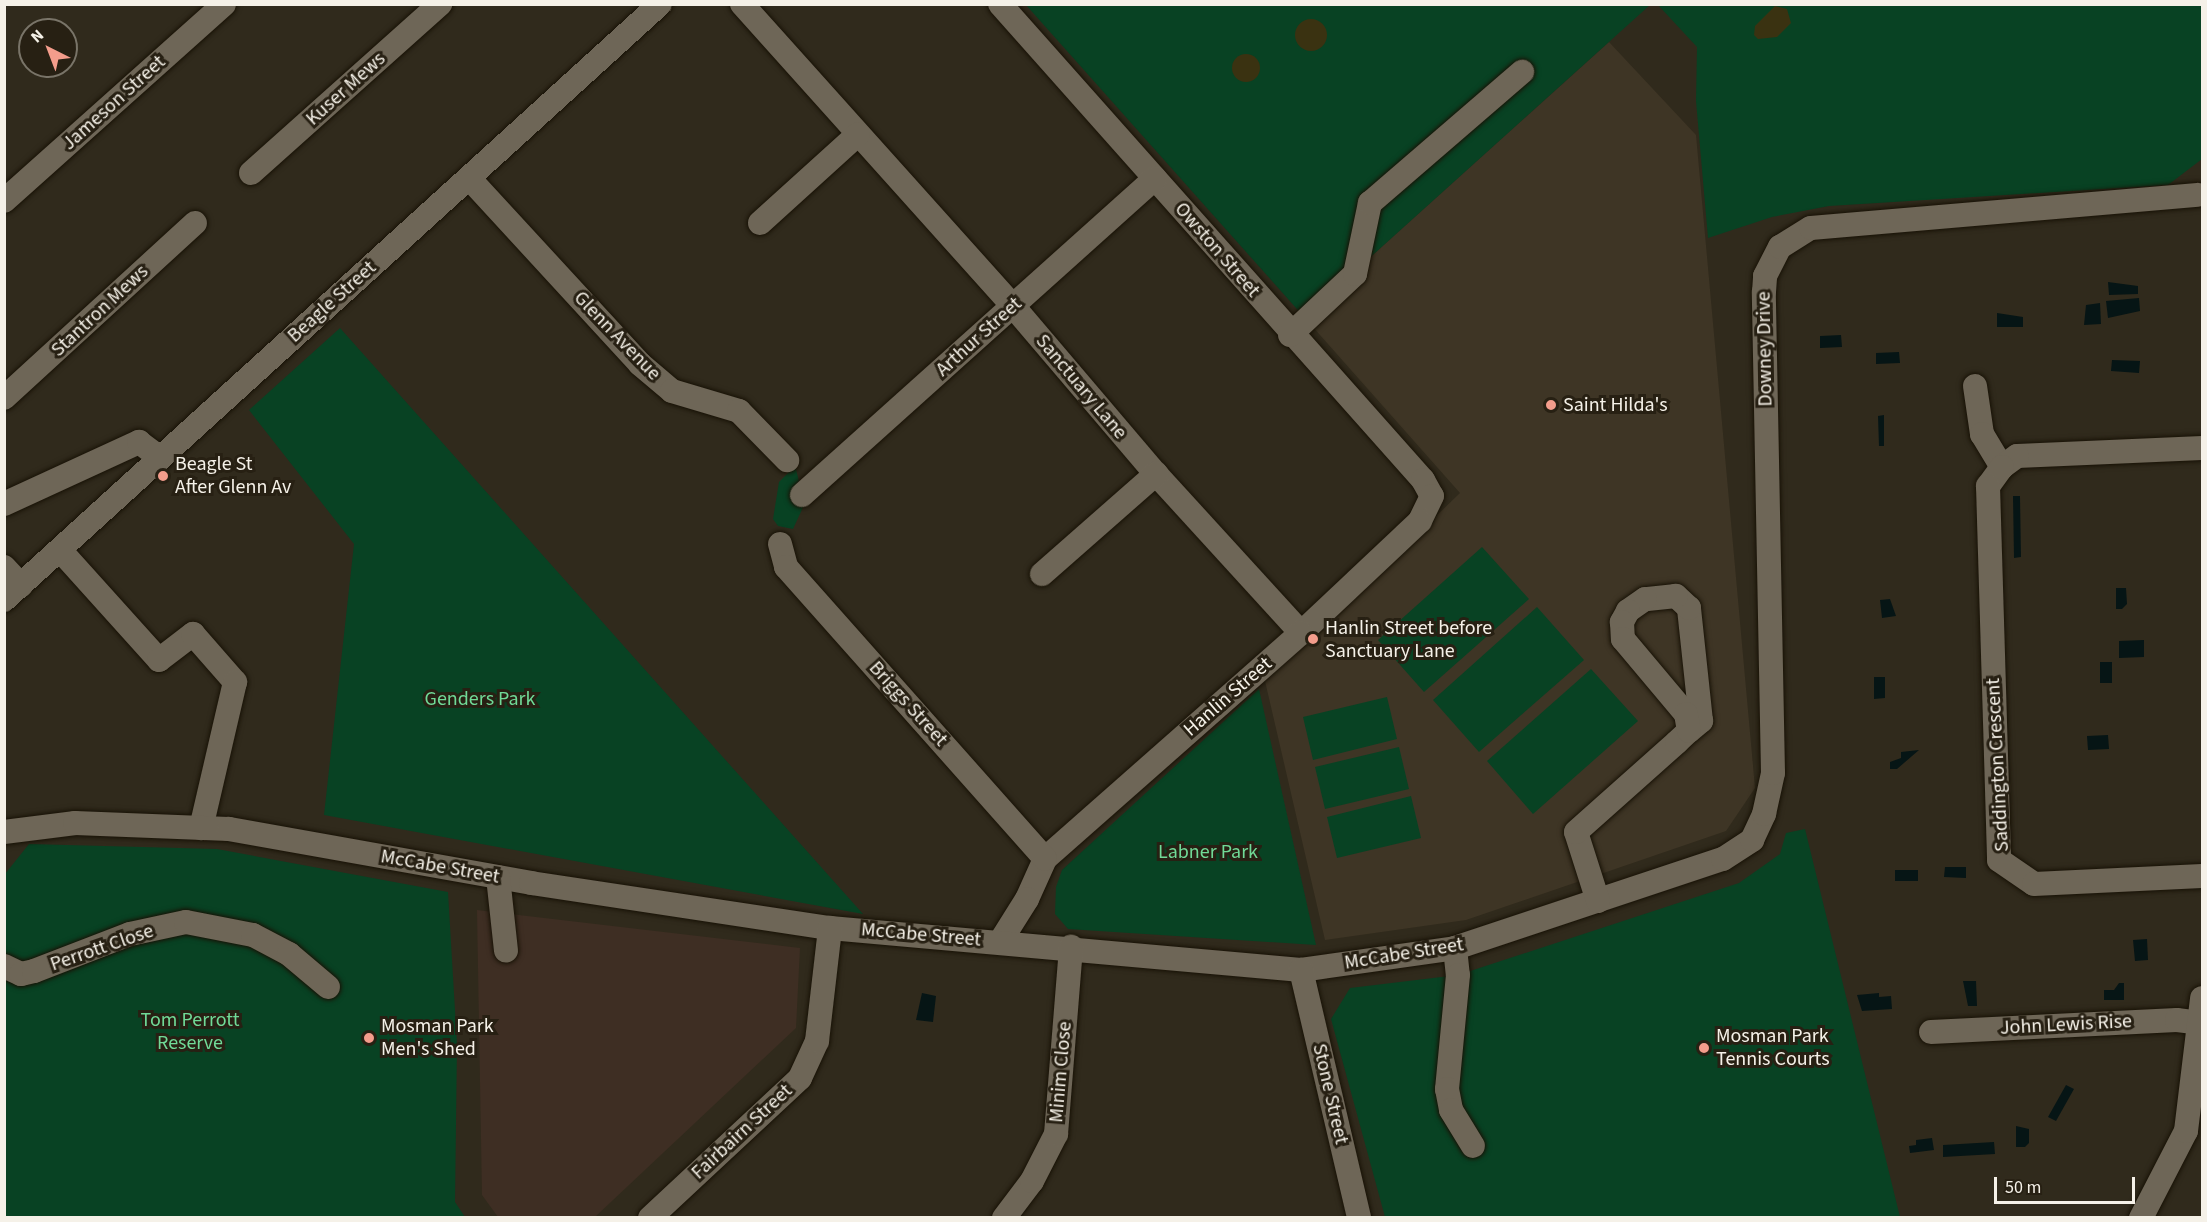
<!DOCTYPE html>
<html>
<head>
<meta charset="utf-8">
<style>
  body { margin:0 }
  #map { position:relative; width:2207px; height:1222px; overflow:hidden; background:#302a1c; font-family:"Source Sans 3",sans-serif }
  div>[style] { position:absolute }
  .commercial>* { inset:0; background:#3e2e23 }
  .education>* { inset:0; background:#3e3525 }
  .green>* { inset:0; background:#084223 }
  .sand>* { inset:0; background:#3a3211 }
  .round { border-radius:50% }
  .water>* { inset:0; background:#061515 }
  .roads { filter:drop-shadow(0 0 2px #181206) drop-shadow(0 0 2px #181206) }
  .minor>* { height:24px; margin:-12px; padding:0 12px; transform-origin:12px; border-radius:12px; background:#6e6657 }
  .dots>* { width:16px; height:16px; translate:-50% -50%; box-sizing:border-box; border:3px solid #272013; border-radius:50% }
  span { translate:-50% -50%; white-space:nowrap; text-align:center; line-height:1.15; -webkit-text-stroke:6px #272013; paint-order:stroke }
  .street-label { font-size:20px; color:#f5f1e8 }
  .poi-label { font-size:20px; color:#f5f1e8 }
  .left { translate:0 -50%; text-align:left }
  .park-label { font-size:20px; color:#70da97 }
  .frame { position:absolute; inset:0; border:6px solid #f5f1e8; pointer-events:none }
  .north { position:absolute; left:18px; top:18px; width:60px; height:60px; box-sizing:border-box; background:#272013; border:2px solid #797468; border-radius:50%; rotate:318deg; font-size:16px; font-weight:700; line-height:24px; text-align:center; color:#f5f1e8 }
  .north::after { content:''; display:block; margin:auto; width:21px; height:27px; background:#f49d8c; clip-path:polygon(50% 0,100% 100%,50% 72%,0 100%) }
  .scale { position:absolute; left:1994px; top:1177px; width:141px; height:27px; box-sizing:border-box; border:3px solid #f5f1e8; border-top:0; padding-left:8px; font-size:18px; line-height:21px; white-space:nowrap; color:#f5f1e8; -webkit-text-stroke:4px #272013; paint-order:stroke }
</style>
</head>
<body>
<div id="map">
  <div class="commercial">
    <i style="clip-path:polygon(477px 910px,800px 948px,796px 1028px,595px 1217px,498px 1217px,482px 1195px)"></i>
  </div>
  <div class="education">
    <i style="clip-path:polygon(1609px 42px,1696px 135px,1755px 788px,1726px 831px,1466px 920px,1325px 940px,1265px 681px,1460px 493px,1304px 317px)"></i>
  </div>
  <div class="green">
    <i style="clip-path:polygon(1026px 5px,1650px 5px,1304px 317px)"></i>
    <i style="clip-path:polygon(1658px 5px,2202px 5px,2202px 159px,2168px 185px,1829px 206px,1772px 217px,1708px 238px,1696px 101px,1697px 47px)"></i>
    <i style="clip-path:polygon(340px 328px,863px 914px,324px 815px,354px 544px,249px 410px)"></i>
    <i style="clip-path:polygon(795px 466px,799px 481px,792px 489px,805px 503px,793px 529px,778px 526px,773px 519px,779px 482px)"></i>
    <i style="clip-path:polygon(1482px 547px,1529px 599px,1424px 692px,1378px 640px)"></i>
    <i style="clip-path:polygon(1537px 607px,1584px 660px,1479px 752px,1433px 700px)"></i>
    <i style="clip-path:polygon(1591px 669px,1638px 721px,1533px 814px,1487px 761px)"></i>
    <i style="clip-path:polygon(1259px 689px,1316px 945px,1068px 929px,1055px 914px,1056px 887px,1062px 870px)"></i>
    <i style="clip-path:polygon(1387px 697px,1397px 739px,1313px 760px,1303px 717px)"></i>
    <i style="clip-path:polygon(1399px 747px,1409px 789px,1325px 809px,1315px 767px)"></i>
    <i style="clip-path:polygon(1411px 796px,1421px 838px,1337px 858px,1327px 817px)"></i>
    <i style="clip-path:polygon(1805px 829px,1900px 1217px,1385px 1217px,1331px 1019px,1350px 988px,1458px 975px,1739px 883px,1780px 854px,1786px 833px)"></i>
    <i style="clip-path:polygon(29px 844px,217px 849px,448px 892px,457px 1044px,455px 1202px,465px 1217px,5px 1218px,5px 874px)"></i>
  </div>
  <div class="sand">
    <i style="clip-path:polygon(1775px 6px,1787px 9px,1791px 23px,1777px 37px,1758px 39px,1754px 35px,1755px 26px)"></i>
    <i class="round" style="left:1295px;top:19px;width:32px;height:32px"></i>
    <i class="round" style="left:1232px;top:54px;width:28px;height:28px"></i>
  </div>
  <div class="water">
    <i style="clip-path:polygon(2108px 282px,2138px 286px,2138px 294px,2109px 295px)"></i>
    <i style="clip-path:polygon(2139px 298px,2140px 311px,2108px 318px,2106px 301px)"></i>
    <i style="clip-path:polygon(2100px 303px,2101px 324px,2084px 325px,2086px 305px)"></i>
    <i style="clip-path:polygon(1997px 313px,2023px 317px,2023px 327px,1997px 327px)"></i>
    <i style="clip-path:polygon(1841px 335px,1842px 347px,1820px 348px,1820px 336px)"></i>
    <i style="clip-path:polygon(1899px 352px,1900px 363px,1876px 364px,1876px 353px)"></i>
    <i style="clip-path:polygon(2112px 360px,2140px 361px,2139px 373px,2111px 371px)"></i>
    <i style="clip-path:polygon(1884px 415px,1884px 446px,1879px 446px,1878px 416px)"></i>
    <i style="clip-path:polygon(2013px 496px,2020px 496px,2021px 557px,2014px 558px)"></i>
    <i style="clip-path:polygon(2116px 588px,2126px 588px,2127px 604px,2122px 609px,2116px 609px)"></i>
    <i style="clip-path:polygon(1890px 599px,1896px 616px,1882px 618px,1880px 600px)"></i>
    <i style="clip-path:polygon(2144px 640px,2144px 657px,2119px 658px,2119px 641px)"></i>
    <i style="clip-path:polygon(2100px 662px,2112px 662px,2112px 683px,2100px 683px)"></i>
    <i style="clip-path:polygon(1874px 677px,1885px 677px,1885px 698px,1874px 699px)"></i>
    <i style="clip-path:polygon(2108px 735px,2109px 749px,2088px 750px,2087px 736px)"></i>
    <i style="clip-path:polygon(1919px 750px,1897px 769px,1890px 769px,1890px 762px,1901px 758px,1901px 752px)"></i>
    <i style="clip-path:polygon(1945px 867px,1966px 867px,1966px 878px,1944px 877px)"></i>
    <i style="clip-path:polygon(1895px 870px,1918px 870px,1918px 881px,1895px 881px)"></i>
    <i style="clip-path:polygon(2147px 939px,2148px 960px,2135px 961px,2133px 940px)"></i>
    <i style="clip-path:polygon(1963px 981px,1976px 981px,1977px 1006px,1968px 1006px)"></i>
    <i style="clip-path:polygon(2119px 983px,2124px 983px,2124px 1000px,2104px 1000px,2104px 990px,2114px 990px)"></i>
    <i style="clip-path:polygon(922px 993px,936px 996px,933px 1022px,916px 1020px)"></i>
    <i style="clip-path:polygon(1879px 993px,1879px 997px,1891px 996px,1892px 1009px,1862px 1011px,1857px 995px)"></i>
    <i style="clip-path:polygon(2066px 1085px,2074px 1089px,2056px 1121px,2048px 1117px)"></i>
    <i style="clip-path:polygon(2016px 1126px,2029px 1129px,2029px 1143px,2025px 1147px,2016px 1147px)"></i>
    <i style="clip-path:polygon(1932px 1138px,1934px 1150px,1910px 1153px,1909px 1146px,1916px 1145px,1916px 1140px)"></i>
    <i style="clip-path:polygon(1994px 1142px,1995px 1154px,1943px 1157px,1943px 1145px)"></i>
  </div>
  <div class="roads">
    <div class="minor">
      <i style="left:742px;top:4px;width:406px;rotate:48.1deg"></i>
      <i style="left:1013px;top:306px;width:221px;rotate:49.6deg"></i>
      <i style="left:1156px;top:474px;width:215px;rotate:47.6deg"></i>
      <i style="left:1000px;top:4px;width:637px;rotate:48.37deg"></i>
      <i style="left:1423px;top:480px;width:18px;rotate:61deg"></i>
      <i style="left:1432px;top:496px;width:28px;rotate:116deg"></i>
      <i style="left:1420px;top:521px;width:163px;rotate:136.7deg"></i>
      <i style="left:1301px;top:633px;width:341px;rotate:138.6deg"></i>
      <i style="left:1045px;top:859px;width:44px;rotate:114.2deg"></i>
      <i style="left:1027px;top:899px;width:51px;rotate:122.1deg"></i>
      <i style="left:251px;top:173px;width:254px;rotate:-41.8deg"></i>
      <i style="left:469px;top:178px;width:253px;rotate:47.4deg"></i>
      <i style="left:640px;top:364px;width:42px;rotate:40.2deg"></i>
      <i style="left:672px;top:391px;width:70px;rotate:16.6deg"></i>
      <i style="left:739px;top:411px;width:69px;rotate:45.6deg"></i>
      <i style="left:4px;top:201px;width:295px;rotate:-41.8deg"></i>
      <i style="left:760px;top:223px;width:132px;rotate:-42.2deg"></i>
      <i style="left:1290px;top:335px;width:89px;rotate:-43.2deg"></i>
      <i style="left:1355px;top:274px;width:73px;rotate:-78.1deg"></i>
      <i style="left:1370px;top:203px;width:201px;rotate:-40.8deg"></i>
      <i style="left:1975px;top:386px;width:49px;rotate:81.7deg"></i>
      <i style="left:1982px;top:434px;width:39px;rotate:59deg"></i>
      <i style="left:4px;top:398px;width:259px;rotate:-42.5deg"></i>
      <i style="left:2202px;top:448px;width:185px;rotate:177.5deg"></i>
      <i style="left:2017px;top:456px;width:19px;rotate:144deg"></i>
      <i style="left:2002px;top:467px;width:24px;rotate:126deg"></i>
      <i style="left:1988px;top:486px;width:374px;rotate:88.3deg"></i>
      <i style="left:1999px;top:860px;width:42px;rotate:34.4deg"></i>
      <i style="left:2034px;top:884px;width:168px;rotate:-2.7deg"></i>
      <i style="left:802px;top:495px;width:474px;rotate:-41.9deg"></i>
      <i style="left:4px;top:504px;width:149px;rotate:-24.7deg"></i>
      <i style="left:139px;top:442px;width:26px;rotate:37deg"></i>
      <i style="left:780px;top:544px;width:24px;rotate:75deg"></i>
      <i style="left:786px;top:567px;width:390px;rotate:48.4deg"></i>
      <i style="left:60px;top:550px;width:148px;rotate:48deg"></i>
      <i style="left:159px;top:660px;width:43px;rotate:-37.4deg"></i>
      <i style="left:193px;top:634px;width:64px;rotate:48.8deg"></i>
      <i style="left:235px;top:682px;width:150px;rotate:103.1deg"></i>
      <i style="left:4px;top:567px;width:25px;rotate:47deg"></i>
      <i style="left:1042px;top:574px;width:152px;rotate:-41.3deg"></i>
      <i style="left:4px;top:600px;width:886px;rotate:-42.26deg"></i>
      <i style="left:4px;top:832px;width:72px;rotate:-7.2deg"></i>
      <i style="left:75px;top:823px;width:154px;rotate:2.2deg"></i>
      <i style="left:229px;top:829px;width:307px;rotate:10.1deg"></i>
      <i style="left:531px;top:883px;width:302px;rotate:8.6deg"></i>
      <i style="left:830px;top:928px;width:473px;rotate:5.1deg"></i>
      <i style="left:1301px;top:970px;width:156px;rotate:-8.1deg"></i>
      <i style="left:1455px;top:948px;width:282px;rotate:-18.4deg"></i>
      <i style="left:1723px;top:859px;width:35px;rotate:-33deg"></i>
      <i style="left:1752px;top:840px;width:29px;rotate:-65deg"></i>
      <i style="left:1764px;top:814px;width:42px;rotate:-77.6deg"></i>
      <i style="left:1773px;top:773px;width:481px;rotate:-91.1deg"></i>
      <i style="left:1764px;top:292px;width:16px;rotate:-86deg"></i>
      <i style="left:1765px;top:276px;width:33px;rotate:-63deg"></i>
      <i style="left:1780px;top:247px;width:36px;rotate:-32deg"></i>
      <i style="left:1811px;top:228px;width:388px;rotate:-4.9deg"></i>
      <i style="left:498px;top:877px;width:74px;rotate:83.8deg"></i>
      <i style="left:1598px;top:901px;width:72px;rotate:-107.7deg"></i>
      <i style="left:1576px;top:832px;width:135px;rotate:-41.7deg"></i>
      <i style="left:1677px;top:742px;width:16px;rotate:-43deg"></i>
      <i style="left:1689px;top:731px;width:16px;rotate:-40deg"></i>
      <i style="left:1701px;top:721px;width:114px;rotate:-96.1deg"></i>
      <i style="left:1689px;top:608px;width:18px;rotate:-137deg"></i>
      <i style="left:1676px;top:596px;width:31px;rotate:174deg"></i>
      <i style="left:1645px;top:599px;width:21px;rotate:145deg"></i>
      <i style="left:1628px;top:611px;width:13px;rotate:119deg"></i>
      <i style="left:1622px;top:622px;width:17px;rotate:87deg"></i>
      <i style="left:1623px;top:639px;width:98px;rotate:50deg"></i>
      <i style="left:1686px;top:714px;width:17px;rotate:80deg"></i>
      <i style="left:1455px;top:948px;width:27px;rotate:84deg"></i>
      <i style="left:1458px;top:975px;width:115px;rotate:95.5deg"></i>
      <i style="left:1447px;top:1089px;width:21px;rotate:79deg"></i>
      <i style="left:1451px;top:1110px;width:42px;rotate:58.6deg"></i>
      <i style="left:4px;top:966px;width:19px;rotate:25deg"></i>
      <i style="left:21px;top:974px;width:13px;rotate:-13deg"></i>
      <i style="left:34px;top:971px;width:103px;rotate:-21.1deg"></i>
      <i style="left:130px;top:934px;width:57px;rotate:-12.1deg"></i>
      <i style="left:186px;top:922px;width:68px;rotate:11deg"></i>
      <i style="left:253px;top:935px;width:41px;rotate:27.8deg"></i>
      <i style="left:289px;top:954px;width:51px;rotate:40.2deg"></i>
      <i style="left:1301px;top:970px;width:255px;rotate:76.8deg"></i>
      <i style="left:1931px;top:1032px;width:246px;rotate:-2.8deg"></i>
      <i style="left:2177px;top:1020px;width:23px;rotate:7deg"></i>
      <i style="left:650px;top:1218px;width:205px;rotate:-43deg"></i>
      <i style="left:800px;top:1078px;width:41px;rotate:-65.3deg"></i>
      <i style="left:817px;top:1041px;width:114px;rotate:-83.4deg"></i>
      <i style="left:1004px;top:1218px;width:46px;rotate:-52.9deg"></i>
      <i style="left:1032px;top:1181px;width:53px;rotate:-62.9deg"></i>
      <i style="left:1056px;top:1134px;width:188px;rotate:-85.4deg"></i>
      <i style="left:2141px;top:1218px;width:98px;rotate:-62.7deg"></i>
      <i style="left:2186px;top:1131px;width:134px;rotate:-83.1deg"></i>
    </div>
  </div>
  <div class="dots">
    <i style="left:1551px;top:405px;background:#f49d8c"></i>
    <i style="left:163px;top:476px;background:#f49d8c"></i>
    <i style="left:1313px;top:639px;background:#f49d8c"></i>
    <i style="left:369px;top:1038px;background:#f49d8c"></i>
    <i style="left:1704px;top:1048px;background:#f49d8c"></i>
  </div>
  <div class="street-label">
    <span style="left:346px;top:89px;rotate:-42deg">Kuser Mews</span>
    <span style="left:114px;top:103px;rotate:-42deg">Jameson Street</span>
    <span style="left:1217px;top:250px;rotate:49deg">Owston Street</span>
    <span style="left:332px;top:302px;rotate:-42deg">Beagle Street</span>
    <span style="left:100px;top:311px;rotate:-43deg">Stantron Mews</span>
    <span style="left:617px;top:336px;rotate:46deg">Glenn Avenue</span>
    <span style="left:979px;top:337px;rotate:-42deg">Arthur Street</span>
    <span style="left:1765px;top:349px;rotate:-91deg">Downey Drive</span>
    <span style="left:1081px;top:387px;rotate:50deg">Sanctuary Lane</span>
    <span style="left:1228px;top:697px;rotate:-41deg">Hanlin Street</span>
    <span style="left:908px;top:704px;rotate:48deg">Briggs Street</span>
    <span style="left:1998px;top:765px;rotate:-93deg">Saddington Crescent</span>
    <span style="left:440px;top:867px;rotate:10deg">McCabe Street</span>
    <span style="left:921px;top:935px;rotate:5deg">McCabe Street</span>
    <span style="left:102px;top:948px;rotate:-19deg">Perrott Close</span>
    <span style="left:1404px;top:954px;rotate:-9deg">McCabe Street</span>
    <span style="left:2066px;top:1025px;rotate:-3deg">John Lewis Rise</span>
    <span style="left:1061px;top:1072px;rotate:-85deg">Minim Close</span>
    <span style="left:1330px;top:1094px;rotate:77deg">Stone Street</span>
    <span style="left:742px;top:1132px;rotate:-43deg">Fairbairn Street</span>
  </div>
  <div class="poi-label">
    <span class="left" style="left:1563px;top:405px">Saint Hilda's</span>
    <span class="left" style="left:175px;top:476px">Beagle St<br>After Glenn Av</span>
    <span class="left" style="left:1325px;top:640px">Hanlin Street before<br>Sanctuary Lane</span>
    <span class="left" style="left:381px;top:1038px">Mosman Park<br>Men's Shed</span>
    <span class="left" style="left:1716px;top:1048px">Mosman Park<br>Tennis Courts</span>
  </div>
  <div class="park-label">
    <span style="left:480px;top:699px">Genders Park</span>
    <span style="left:1208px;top:852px">Labner Park</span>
    <span style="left:190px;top:1032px">Tom Perrott<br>Reserve</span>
  </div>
  <div class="frame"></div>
  <div class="north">N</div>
  <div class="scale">50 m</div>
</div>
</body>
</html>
